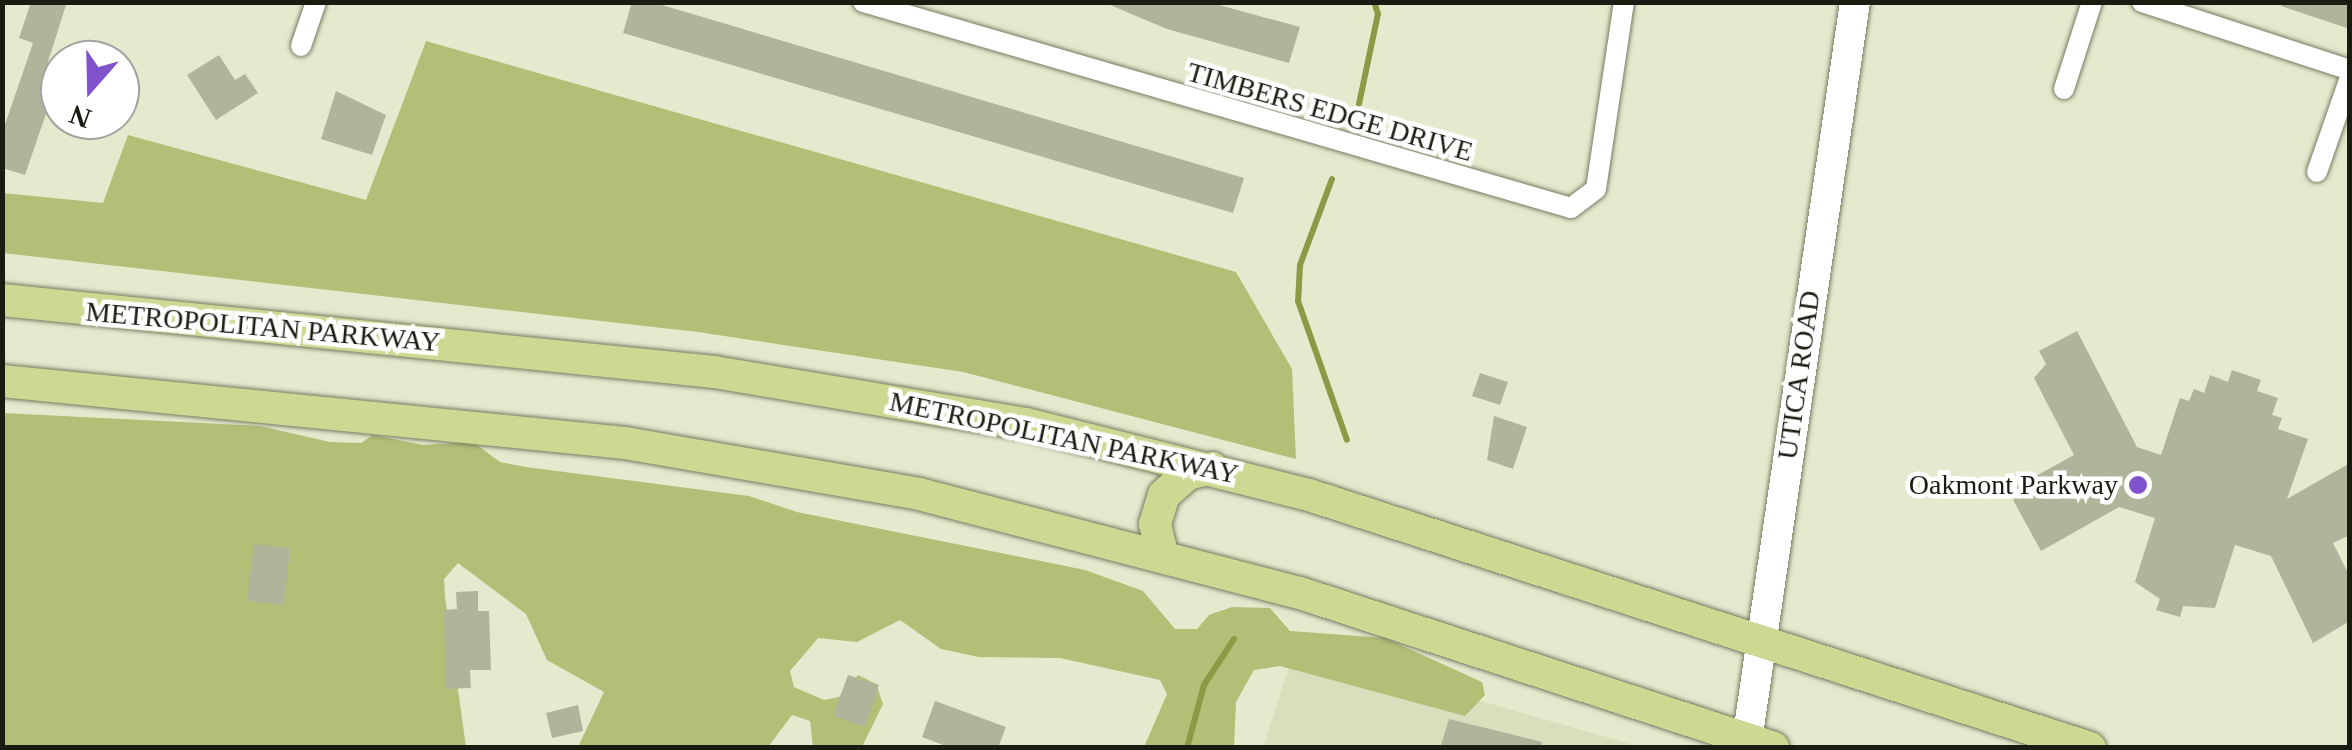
<!DOCTYPE html>
<html>
<head>
<meta charset="utf-8">
<style>
  body { margin:0 }
  #map { position:relative; width:2352px; height:750px; overflow:hidden; background:#e4eace; font-family:"Times New Roman",serif }
  div>[style] { position:absolute }
  .built>* { inset:0; background:#d7dfbc }
  .green>* { inset:0; background:#b1bf77 }
  .stream>* { height:6px; margin:-3px; padding:0 3px; transform-origin:3px; border-radius:3px; background:#8b9a44 }
  .building>* { inset:0; background:#afb59a }
  .roads { filter:drop-shadow(0 0 2px #767c62) drop-shadow(0 0 2px #767c62) }
  .street>* { height:20px; margin:-10px; padding:0 10px; transform-origin:10px; border-radius:10px; background:#fff }
  .secondary>* { height:30px; margin:-15px; padding:0 15px; transform-origin:15px; border-radius:15px; background:#fff }
  .primary>* { height:32px; margin:-16px; padding:0 16px; transform-origin:16px; border-radius:16px; background:#cdd892 }
  .dots>* { width:28px; height:28px; translate:-50% -50%; box-sizing:border-box; border:5px solid #fff; border-radius:50% }
  span { translate:-50% -50%; white-space:nowrap; text-align:center; line-height:1.15; -webkit-text-stroke:9px #fff; paint-order:stroke }
  .street-label { font-size:28px; color:#1a1c12 }
  .poi-label { font-size:28px; color:#1a1c12 }
  .right { translate:-100% -50%; text-align:right }
  .frame { position:absolute; inset:0; border:5px solid #1a1c12; pointer-events:none }
  .north { position:absolute; left:40px; top:40px; width:100px; height:100px; box-sizing:border-box; background:#fff; border:2px solid #a3a4a0; border-radius:50%; rotate:200deg; font-size:28px; font-weight:700; line-height:40px; text-align:center; color:#1a1c12 }
  .north::after { content:''; display:block; margin:auto; width:35px; height:45px; background:#8052cb; clip-path:polygon(50% 0,100% 100%,50% 72%,0 100%) }
</style>
</head>
<body>
<div id="map">
  <div class="built">
    <i style="clip-path:polygon(1295px 648px,1641px 747px,1263px 748px)"></i>
  </div>
  <div class="green">
    <i style="clip-path:polygon(426px 41px,1236px 272px,1292px 369px,1296px 459px,963px 372px,698px 332px,3px 253px,3px 193px,103px 203px,128px 135px,366px 200px)"></i>
    <i style="clip-path:polygon(3px 413px,260px 426px,330px 442px,361px 443px,373px 435px,423px 445px,473px 442px,500px 462px,526px 467px,749px 496px,797px 512px,1085px 570px,1143px 591px,1175px 629px,1197px 629px,1209px 615px,1232px 607px,1270px 608px,1290px 631px,1385px 638px,1482px 682px,1485px 695px,1465px 716px,1280px 666px,1254px 670px,1236px 702px,1234px 747px,1144px 747px,1167px 694px,1160px 680px,1060px 658px,979px 657px,941px 649px,900px 620px,857px 642px,818px 638px,790px 671px,794px 687px,824px 700px,839px 697px,858px 675px,876px 684px,883px 704px,862px 747px,813px 747px,810px 721px,792px 715px,768px 747px,578px 747px,604px 692px,547px 660px,526px 614px,458px 563px,444px 579px,445px 597px,466px 747px,3px 748px)"></i>
  </div>
  <div class="stream">
    <i style="left:1359px;top:104px;width:92px;rotate:-78.1deg"></i>
    <i style="left:1378px;top:14px;width:13px;rotate:-108deg"></i>
    <i style="left:1332px;top:179px;width:92px;rotate:110.4deg"></i>
    <i style="left:1300px;top:265px;width:36px;rotate:93deg"></i>
    <i style="left:1298px;top:301px;width:147px;rotate:70.6deg"></i>
    <i style="left:1187px;top:748px;width:65px;rotate:-74.9deg"></i>
    <i style="left:1204px;top:685px;width:55px;rotate:-56.9deg"></i>
  </div>
  <div class="building">
    <i style="clip-path:polygon(31px 2px,67px 2px,45px 71px,59px 76px,25px 175px,2px 168px,2px 133px,33px 43px,19px 38px)"></i>
    <i style="clip-path:polygon(632px 2px,652px 2px,1244px 178px,1233px 213px,623px 33px)"></i>
    <i style="clip-path:polygon(1103px 2px,1208px 2px,1300px 27px,1289px 63px,1167px 29px)"></i>
    <i style="clip-path:polygon(2281px 2px,2350px 2px,2350px 29px,2281px 6px)"></i>
    <i style="clip-path:polygon(219px 55px,235px 80px,245px 74px,258px 93px,216px 120px,187px 75px)"></i>
    <i style="clip-path:polygon(336px 91px,386px 115px,372px 155px,321px 139px)"></i>
    <i style="clip-path:polygon(2077px 331px,2137px 447px,2161px 455px,2180px 398px,2189px 401px,2194px 389px,2204px 393px,2210px 375px,2228px 382px,2232px 370px,2261px 380px,2257px 391px,2278px 398px,2272px 415px,2282px 418px,2278px 429px,2308px 439px,2287px 499px,2350px 463px,2350px 535px,2333px 543px,2350px 577px,2350px 621px,2313px 643px,2271px 556px,2235px 545px,2215px 608px,2183px 606px,2180px 617px,2156px 610px,2160px 599px,2135px 582px,2155px 518px,2119px 507px,2041px 551px,2013px 500px,2020px 496px,2016px 487px,2074px 455px,2034px 378px,2046px 364px,2039px 351px)"></i>
    <i style="clip-path:polygon(1480px 373px,1508px 382px,1500px 405px,1472px 396px)"></i>
    <i style="clip-path:polygon(1494px 416px,1527px 427px,1513px 469px,1487px 460px)"></i>
    <i style="clip-path:polygon(254px 544px,290px 548px,284px 605px,247px 601px)"></i>
    <i style="clip-path:polygon(478px 591px,478px 611px,489px 611px,491px 670px,470px 670px,471px 688px,446px 689px,444px 610px,457px 609px,456px 592px)"></i>
    <i style="clip-path:polygon(848px 675px,879px 685px,865px 727px,833px 716px)"></i>
    <i style="clip-path:polygon(935px 701px,1006px 727px,998px 748px,951px 748px,922px 737px)"></i>
    <i style="clip-path:polygon(578px 705px,583px 731px,552px 738px,546px 713px)"></i>
    <i style="clip-path:polygon(1449px 719px,1542px 742px,1541px 748px,1440px 748px)"></i>
  </div>
  <div class="roads">
    <div class="street">
      <i style="left:863px;top:2px;width:737px;rotate:16.22deg"></i>
      <i style="left:1571px;top:208px;width:31px;rotate:-37deg"></i>
      <i style="left:1596px;top:189px;width:189px;rotate:-81.5deg"></i>
      <i style="left:2142px;top:2px;width:219px;rotate:18.1deg"></i>
      <i style="left:301px;top:46px;width:46px;rotate:-71.2deg"></i>
      <i style="left:2064px;top:89px;width:91px;rotate:-72.2deg"></i>
      <i style="left:2317px;top:172px;width:101px;rotate:-70.8deg"></i>
    </div>
    <div class="secondary">
      <i style="left:1746px;top:748px;width:754px;rotate:-81.69deg"></i>
    </div>
    <div class="primary">
      <i style="left:2px;top:300px;width:716px;rotate:5.77deg"></i>
      <i style="left:714px;top:372px;width:316px;rotate:9.5deg"></i>
      <i style="left:1026px;top:424px;width:292px;rotate:14.1deg"></i>
      <i style="left:1309px;top:495px;width:821px;rotate:17.95deg"></i>
      <i style="left:2px;top:381px;width:626px;rotate:5.68deg"></i>
      <i style="left:625px;top:443px;width:298px;rotate:9.8deg"></i>
      <i style="left:919px;top:494px;width:394px;rotate:14.6deg"></i>
      <i style="left:1300px;top:593px;width:498px;rotate:18.1deg"></i>
      <i style="left:1162px;top:554px;width:31px;rotate:-103deg"></i>
      <i style="left:1155px;top:524px;width:30px;rotate:-73deg"></i>
      <i style="left:1164px;top:495px;width:31px;rotate:-42deg"></i>
      <i style="left:1187px;top:474px;width:26px;rotate:-13deg"></i>
    </div>
  </div>
  <div class="dots">
    <i style="left:2138px;top:485px;background:#8052cb"></i>
  </div>
  <div class="street-label">
    <span style="left:1330px;top:112px;rotate:16deg">TIMBERS EDGE DRIVE</span>
    <span style="left:263px;top:327px;rotate:5deg">METROPOLITAN PARKWAY</span>
    <span style="left:1799px;top:375px;rotate:-82deg">UTICA ROAD</span>
    <span style="left:1064px;top:438px;rotate:12deg">METROPOLITAN PARKWAY</span>
  </div>
  <div class="poi-label">
    <span class="right" style="left:2118px;top:485px">Oakmont Parkway</span>
  </div>
  <div class="frame"></div>
  <div class="north">N</div>
</div>
</body>
</html>
